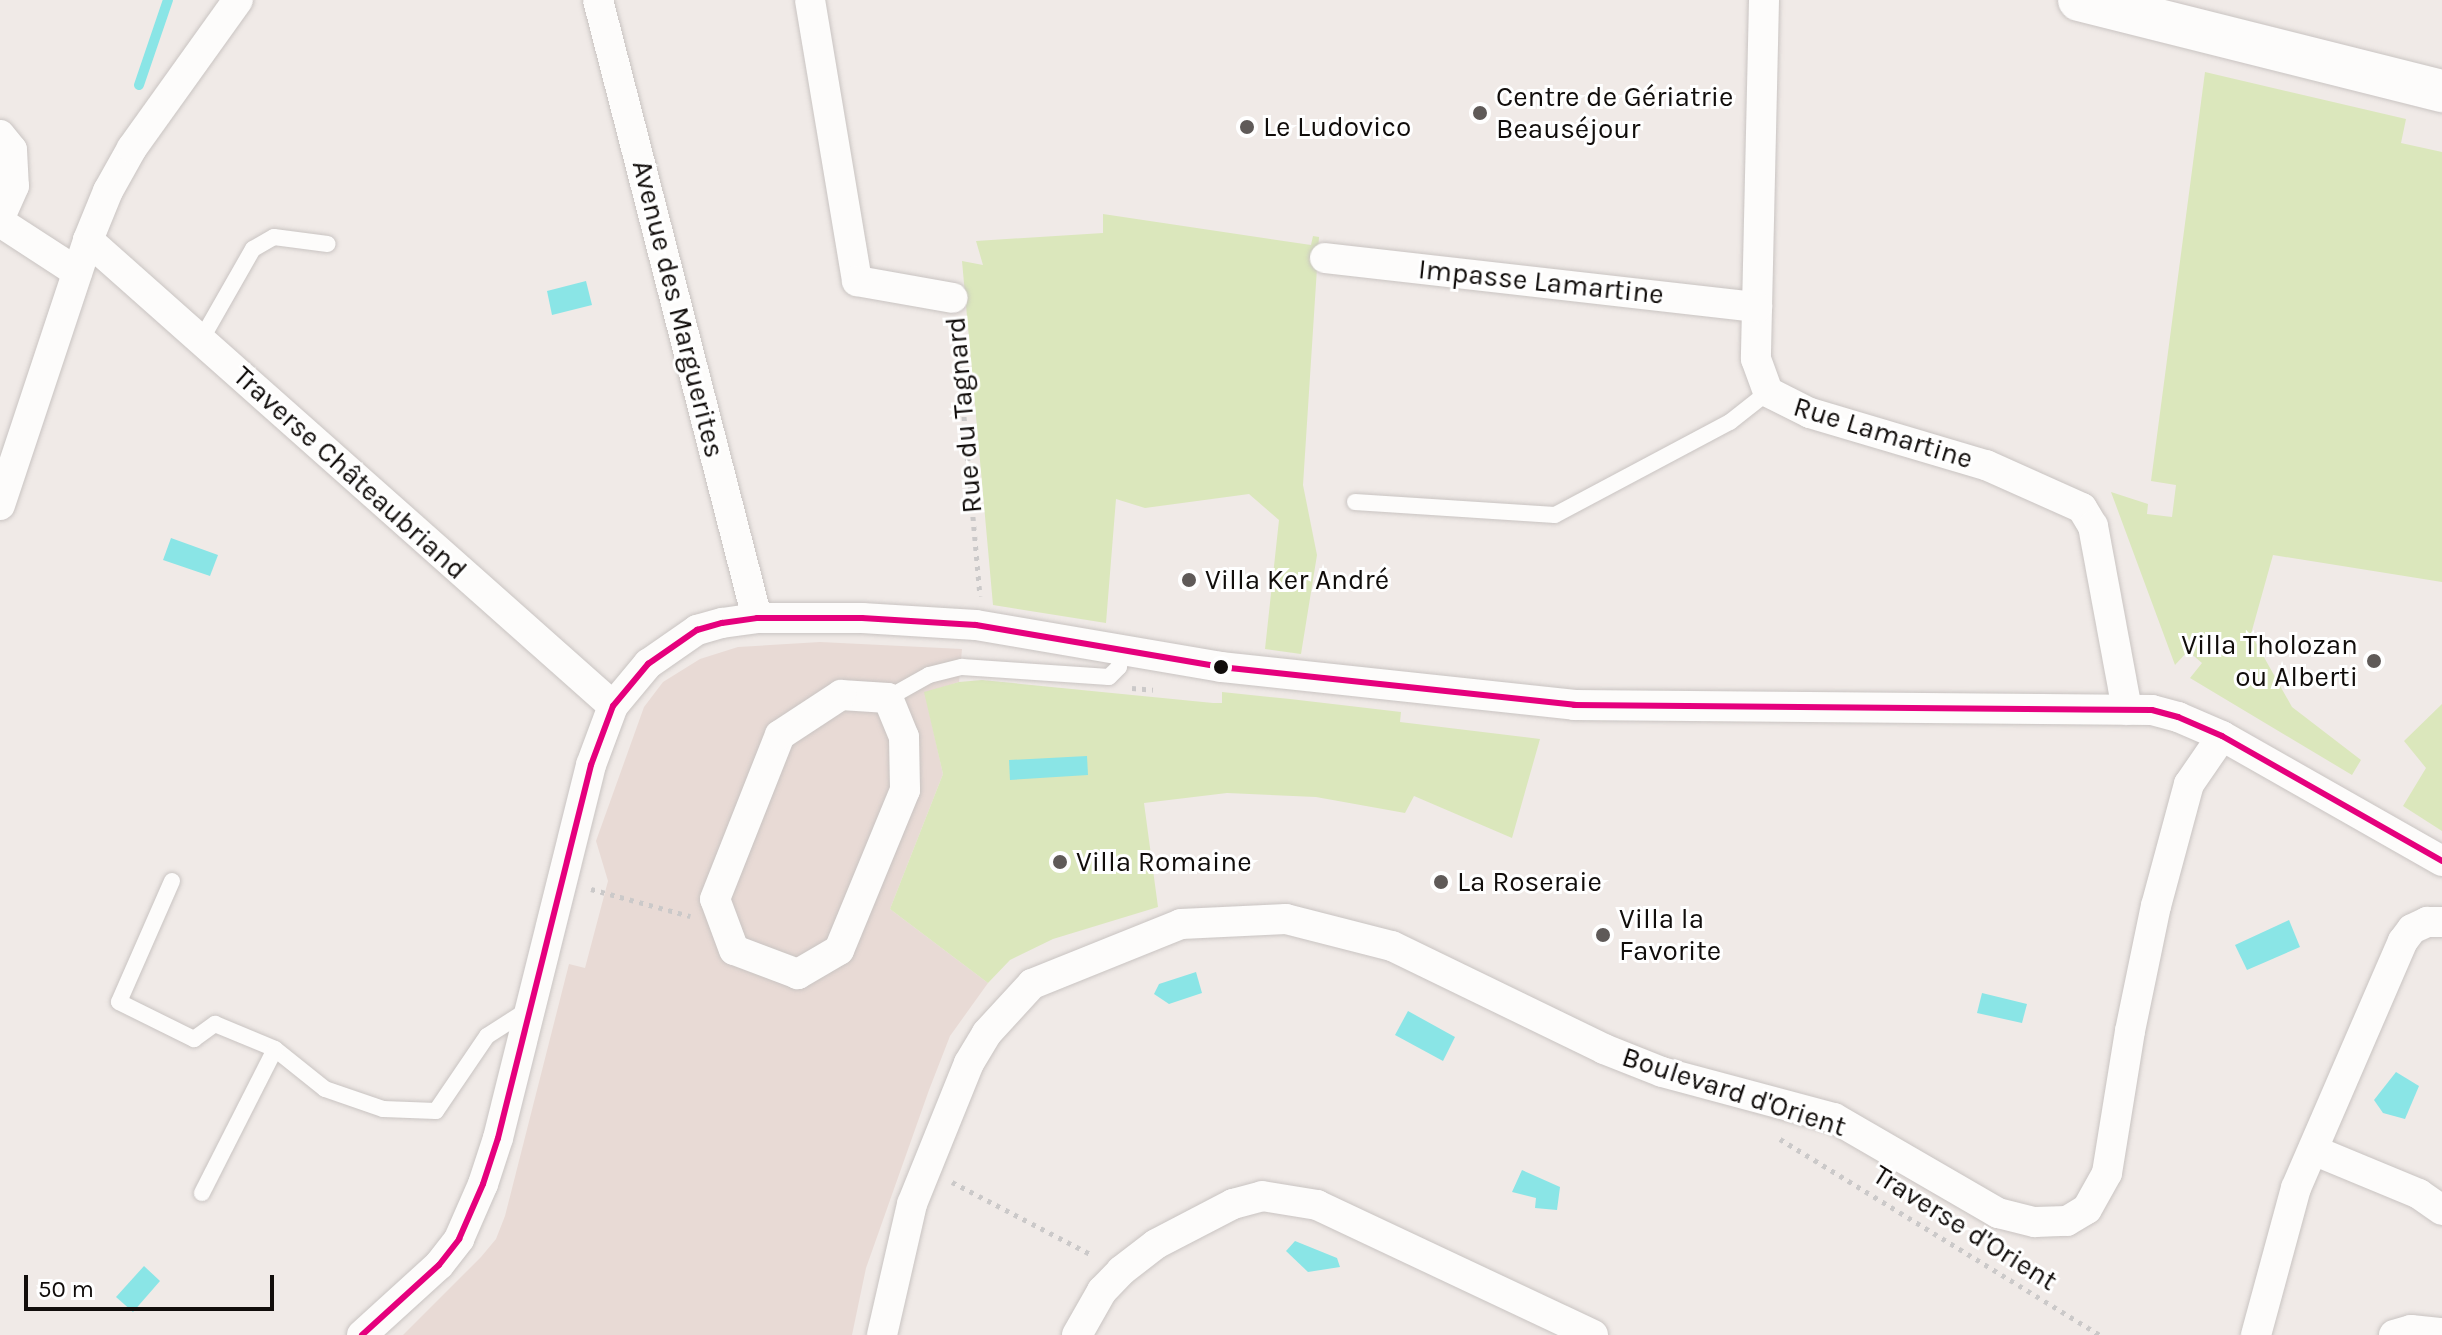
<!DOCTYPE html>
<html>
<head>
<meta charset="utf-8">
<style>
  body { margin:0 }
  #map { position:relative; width:2442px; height:1335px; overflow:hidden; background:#f0eae7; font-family:Karla,sans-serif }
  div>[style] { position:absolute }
  .built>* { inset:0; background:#e8dad5 }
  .green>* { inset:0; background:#dbe7bc }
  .water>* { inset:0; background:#8ae5e6 }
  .stream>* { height:10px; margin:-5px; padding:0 5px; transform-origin:5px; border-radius:5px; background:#8ae5e6 }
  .path>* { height:5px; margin-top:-2.5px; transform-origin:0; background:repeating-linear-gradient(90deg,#cbc9c9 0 4px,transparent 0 10px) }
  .roads { filter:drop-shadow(0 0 2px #c9c4c2) drop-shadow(0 0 2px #c9c4c2) }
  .lane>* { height:16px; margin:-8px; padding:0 8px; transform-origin:8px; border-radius:8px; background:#fdfcfb }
  .street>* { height:30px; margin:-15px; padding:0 15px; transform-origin:15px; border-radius:15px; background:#fdfcfb }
  .secondary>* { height:42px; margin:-21px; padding:0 21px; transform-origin:21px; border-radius:21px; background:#fdfcfb }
  .bus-1>* { height:6px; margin:-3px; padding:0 3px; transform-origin:3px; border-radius:3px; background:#e5007d }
  .dots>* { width:22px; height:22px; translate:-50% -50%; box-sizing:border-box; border:4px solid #fff; border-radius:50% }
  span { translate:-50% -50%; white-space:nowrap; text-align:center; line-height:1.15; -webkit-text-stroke:6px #fff; paint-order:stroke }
  .poi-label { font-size:28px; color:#110d0b }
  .left { translate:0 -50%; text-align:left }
  .right { translate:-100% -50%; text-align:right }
  .street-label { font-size:28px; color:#110d0b }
  .scale { position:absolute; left:24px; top:1275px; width:250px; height:36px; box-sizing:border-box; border:4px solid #110d0b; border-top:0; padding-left:10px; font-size:24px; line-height:28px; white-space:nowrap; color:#110d0b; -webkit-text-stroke:6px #fff; paint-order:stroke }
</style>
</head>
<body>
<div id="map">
  <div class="built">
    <i style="clip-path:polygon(820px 642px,962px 649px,959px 682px,925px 693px,943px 774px,890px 909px,988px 983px,950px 1036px,929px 1090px,866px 1268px,852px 1335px,403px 1335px,481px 1257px,496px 1239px,505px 1216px,569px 964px,585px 968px,608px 881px,596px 841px,644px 707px,663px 682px,700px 659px,738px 647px)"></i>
  </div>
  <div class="green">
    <i style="clip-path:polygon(2205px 72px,2406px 119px,2401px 143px,2442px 152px,2442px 582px,2273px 555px,2251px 634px,2292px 707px,2361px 760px,2352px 775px,2190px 678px,2202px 663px,2188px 651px,2175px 665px,2111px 492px,2148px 504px,2147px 514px,2172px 517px,2176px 485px,2151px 481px)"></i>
    <i style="clip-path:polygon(1103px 214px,1311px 245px,1313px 236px,1319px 237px,1303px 485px,1317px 555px,1301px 654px,1265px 649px,1279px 520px,1249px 494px,1145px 508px,1116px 499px,1106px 623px,993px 605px,962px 261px,983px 265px,976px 241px,1103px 233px)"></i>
    <i style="clip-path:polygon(982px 680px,1213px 703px,1222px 703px,1222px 692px,1290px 699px,1401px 712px,1400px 722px,1540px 739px,1512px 838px,1414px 796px,1405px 813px,1316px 797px,1227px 793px,1144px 803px,1158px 907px,1053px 939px,1010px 960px,988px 983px,890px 909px,943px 774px,924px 692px,959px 682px)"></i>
    <i style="clip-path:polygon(2442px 704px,2442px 831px,2403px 806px,2426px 768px,2404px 741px)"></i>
  </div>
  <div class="water">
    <i style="clip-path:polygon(586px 281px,592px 305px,552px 315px,547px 291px)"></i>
    <i style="clip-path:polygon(171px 538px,218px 555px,210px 576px,163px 560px)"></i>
    <i style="clip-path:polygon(1087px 756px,1088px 775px,1010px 780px,1009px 760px)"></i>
    <i style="clip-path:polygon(2289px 920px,2300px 947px,2247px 970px,2235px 945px)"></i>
    <i style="clip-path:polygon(1196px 972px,1202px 993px,1169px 1004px,1154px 994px,1159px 984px)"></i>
    <i style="clip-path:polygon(1982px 993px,2027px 1004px,2022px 1023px,1977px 1013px)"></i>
    <i style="clip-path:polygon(1408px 1011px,1455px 1037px,1443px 1061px,1395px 1035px)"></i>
    <i style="clip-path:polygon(2396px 1072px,2419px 1086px,2405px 1119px,2383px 1113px,2374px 1100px)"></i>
    <i style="clip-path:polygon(1522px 1170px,1560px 1187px,1557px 1210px,1535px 1208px,1536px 1198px,1512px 1192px)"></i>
    <i style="clip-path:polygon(1295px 1241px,1337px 1258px,1340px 1267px,1308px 1272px,1286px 1251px)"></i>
    <i style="clip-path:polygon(144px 1266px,160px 1281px,133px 1312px,116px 1297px)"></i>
  </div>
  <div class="stream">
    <i style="left:139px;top:85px;width:90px;rotate:-71.2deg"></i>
  </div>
  <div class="path">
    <i style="left:956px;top:327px;width:270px;rotate:84.9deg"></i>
    <i style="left:1132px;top:688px;width:21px;rotate:5deg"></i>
    <i style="left:591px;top:889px;width:103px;rotate:15.3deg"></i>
    <i style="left:1780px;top:1139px;width:375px;rotate:31.5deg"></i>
    <i style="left:952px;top:1182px;width:158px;rotate:27.5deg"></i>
  </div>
  <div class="roads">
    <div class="lane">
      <i style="left:201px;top:340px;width:105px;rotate:-60.3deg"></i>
      <i style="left:253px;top:249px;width:24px;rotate:-30deg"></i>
      <i style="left:274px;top:237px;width:54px;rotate:7.4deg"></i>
      <i style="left:1355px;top:502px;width:200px;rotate:3.7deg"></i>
      <i style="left:1555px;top:515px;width:198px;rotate:-28deg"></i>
      <i style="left:1730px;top:422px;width:48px;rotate:-38.3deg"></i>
      <i style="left:888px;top:698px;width:47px;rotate:-29.3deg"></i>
      <i style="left:929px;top:675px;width:34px;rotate:-14deg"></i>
      <i style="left:962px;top:667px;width:147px;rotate:3.9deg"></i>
      <i style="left:1109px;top:677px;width:14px;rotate:-45deg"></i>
      <i style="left:1119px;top:667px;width:17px;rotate:-83deg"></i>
      <i style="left:172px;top:881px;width:132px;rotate:113.7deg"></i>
      <i style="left:119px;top:1002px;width:84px;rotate:26.3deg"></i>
      <i style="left:194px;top:1039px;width:26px;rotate:-36deg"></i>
      <i style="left:215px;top:1024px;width:65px;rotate:22.6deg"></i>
      <i style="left:275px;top:1049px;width:64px;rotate:38.7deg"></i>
      <i style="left:325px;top:1089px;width:61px;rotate:19deg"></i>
      <i style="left:383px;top:1109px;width:53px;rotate:2.2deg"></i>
      <i style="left:436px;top:1111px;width:91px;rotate:-55.8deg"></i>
      <i style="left:487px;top:1036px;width:50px;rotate:-32.7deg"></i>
      <i style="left:202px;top:1193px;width:161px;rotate:-63.1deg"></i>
    </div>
    <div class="street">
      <i style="left:598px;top:0;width:638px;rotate:75.57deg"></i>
      <i style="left:810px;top:0;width:285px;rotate:80.5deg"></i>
      <i style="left:857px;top:281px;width:97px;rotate:10deg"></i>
      <i style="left:1764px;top:0;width:359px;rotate:91.3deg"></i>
      <i style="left:1756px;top:359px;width:35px;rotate:70deg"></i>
      <i style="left:1768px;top:392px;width:47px;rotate:26.6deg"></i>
      <i style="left:1810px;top:413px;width:184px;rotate:16.5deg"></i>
      <i style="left:1986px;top:465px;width:105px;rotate:24.1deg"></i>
      <i style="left:2082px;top:508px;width:21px;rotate:59deg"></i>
      <i style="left:2093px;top:526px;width:187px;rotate:79.5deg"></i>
      <i style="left:0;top:135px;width:19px;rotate:51deg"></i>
      <i style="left:12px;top:150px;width:36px;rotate:87deg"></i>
      <i style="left:14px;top:186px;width:35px;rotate:114deg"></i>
      <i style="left:0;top:222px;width:92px;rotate:33deg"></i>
      <i style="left:88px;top:240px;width:702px;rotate:41.59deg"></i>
      <i style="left:1325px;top:258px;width:435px;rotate:6.5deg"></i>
      <i style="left:0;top:505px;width:279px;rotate:-71.6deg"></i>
      <i style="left:88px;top:240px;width:53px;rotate:-67.8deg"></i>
      <i style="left:108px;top:191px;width:49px;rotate:-60.8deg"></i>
      <i style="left:132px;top:148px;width:182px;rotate:-54.4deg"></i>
      <i style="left:841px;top:695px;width:47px;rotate:3.7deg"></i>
      <i style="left:888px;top:698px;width:42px;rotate:67.7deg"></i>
      <i style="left:904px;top:737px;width:53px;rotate:88.9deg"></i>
      <i style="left:905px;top:790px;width:173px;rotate:112.4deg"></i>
      <i style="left:839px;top:950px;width:48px;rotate:149.7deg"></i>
      <i style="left:798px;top:974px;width:68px;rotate:-159.4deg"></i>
      <i style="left:734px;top:950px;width:54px;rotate:-110.4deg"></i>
      <i style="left:715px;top:899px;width:176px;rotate:-68.4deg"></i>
      <i style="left:780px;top:735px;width:73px;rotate:-33.3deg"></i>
      <i style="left:2313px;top:1150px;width:115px;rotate:22.5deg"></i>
      <i style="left:2419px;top:1194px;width:28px;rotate:35deg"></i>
      <i style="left:362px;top:1335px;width:104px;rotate:-42.3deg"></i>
      <i style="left:439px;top:1265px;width:33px;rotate:-52deg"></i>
      <i style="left:459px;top:1239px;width:60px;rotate:-66.4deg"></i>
      <i style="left:483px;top:1184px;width:48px;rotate:-71.9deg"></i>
      <i style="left:498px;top:1138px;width:384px;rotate:-76deg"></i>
      <i style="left:591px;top:765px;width:63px;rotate:-69.6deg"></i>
      <i style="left:613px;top:706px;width:55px;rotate:-50.2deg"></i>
      <i style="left:648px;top:664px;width:60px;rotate:-34.8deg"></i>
      <i style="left:697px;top:630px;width:26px;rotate:-16deg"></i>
      <i style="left:722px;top:623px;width:35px;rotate:-8deg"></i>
      <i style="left:757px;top:618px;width:105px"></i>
      <i style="left:862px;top:618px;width:114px;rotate:3.5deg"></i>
      <i style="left:976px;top:625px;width:249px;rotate:9.7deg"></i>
      <i style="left:1221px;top:667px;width:355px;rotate:6.1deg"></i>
      <i style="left:1574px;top:705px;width:578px;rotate:0.5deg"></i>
      <i style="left:2152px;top:710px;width:27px;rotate:15deg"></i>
      <i style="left:2178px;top:717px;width:48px;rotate:23.4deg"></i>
      <i style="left:2222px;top:736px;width:253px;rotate:29.6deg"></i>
      <i style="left:882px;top:1335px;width:134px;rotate:-77.1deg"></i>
      <i style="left:912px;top:1204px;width:152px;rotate:-68deg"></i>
      <i style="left:969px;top:1063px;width:35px;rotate:-59deg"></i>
      <i style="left:987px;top:1033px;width:67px;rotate:-47.4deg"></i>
      <i style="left:1032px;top:984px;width:161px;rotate:-21.9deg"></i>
      <i style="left:1181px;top:924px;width:105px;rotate:-2.7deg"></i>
      <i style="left:1286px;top:919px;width:109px;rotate:14.3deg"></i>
      <i style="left:1392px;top:946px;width:236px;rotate:25.9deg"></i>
      <i style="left:1604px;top:1049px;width:62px;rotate:21.6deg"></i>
      <i style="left:1662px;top:1072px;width:178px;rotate:15deg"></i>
      <i style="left:1834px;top:1118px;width:190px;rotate:30.1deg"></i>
      <i style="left:1998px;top:1213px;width:38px;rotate:14deg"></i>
      <i style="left:2035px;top:1222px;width:32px;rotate:-2deg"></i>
      <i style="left:2067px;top:1221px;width:23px;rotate:-31deg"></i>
      <i style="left:2087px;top:1209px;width:41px;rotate:-60.9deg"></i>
      <i style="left:2107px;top:1173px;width:144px;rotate:-80.8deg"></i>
      <i style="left:2130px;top:1031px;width:128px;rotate:-78.3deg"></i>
      <i style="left:2156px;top:906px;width:126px;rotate:-74.9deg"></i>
      <i style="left:2189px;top:784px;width:58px;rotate:-55.5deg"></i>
      <i style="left:1077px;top:1335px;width:51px;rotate:-60.4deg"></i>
      <i style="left:1102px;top:1291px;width:28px;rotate:-46deg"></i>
      <i style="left:1121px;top:1271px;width:44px;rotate:-37.6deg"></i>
      <i style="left:1156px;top:1244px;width:87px;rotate:-27.5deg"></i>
      <i style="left:1233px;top:1204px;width:30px;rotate:-15deg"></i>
      <i style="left:1262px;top:1196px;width:56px;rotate:9.3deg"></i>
      <i style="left:1317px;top:1205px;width:305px;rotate:25.2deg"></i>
      <i style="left:2256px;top:1335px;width:152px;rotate:-74.8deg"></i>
      <i style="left:2296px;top:1188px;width:269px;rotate:-66.6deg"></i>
      <i style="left:2403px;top:941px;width:15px;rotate:-53deg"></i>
      <i style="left:2412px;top:929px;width:17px;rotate:-25deg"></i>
      <i style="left:2427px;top:922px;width:15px"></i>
      <i style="left:2394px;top:1335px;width:18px;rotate:-16deg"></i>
      <i style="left:2411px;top:1330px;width:31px;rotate:6deg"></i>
    </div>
    <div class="secondary">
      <i style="left:2079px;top:0;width:374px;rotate:14.1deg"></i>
    </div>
  </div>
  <div class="bus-1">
    <i style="left:362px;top:1335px;width:104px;rotate:-42.3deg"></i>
    <i style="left:439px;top:1265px;width:33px;rotate:-52deg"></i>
    <i style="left:459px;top:1239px;width:60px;rotate:-66.4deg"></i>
    <i style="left:483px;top:1184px;width:48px;rotate:-71.9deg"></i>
    <i style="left:498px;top:1138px;width:384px;rotate:-76deg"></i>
    <i style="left:591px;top:765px;width:63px;rotate:-69.6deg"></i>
    <i style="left:613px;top:706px;width:55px;rotate:-50.2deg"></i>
    <i style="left:648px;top:664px;width:60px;rotate:-34.8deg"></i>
    <i style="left:697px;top:630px;width:26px;rotate:-16deg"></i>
    <i style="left:722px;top:623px;width:35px;rotate:-8deg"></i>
    <i style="left:757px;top:618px;width:105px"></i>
    <i style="left:862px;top:618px;width:114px;rotate:3.5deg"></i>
    <i style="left:976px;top:625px;width:249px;rotate:9.7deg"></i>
    <i style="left:1221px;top:667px;width:355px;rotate:6.1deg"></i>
    <i style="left:1574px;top:705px;width:578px;rotate:0.5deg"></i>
    <i style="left:2152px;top:710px;width:27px;rotate:15deg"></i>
    <i style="left:2178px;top:717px;width:48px;rotate:23.4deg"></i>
    <i style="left:2222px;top:736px;width:253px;rotate:29.6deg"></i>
  </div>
  <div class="dots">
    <i style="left:1480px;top:113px;background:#5f5a58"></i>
    <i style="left:1247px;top:127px;background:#5f5a58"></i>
    <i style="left:1189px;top:580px;background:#5f5a58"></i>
    <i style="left:2374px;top:661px;background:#5f5a58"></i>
    <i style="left:1221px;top:667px;background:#110d0b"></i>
    <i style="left:1060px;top:862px;background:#5f5a58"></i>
    <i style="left:1441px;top:882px;background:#5f5a58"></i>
    <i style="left:1603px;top:935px;background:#5f5a58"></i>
  </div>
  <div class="poi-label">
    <span class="left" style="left:1496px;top:113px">Centre de Gériatrie<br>Beauséjour</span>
    <span class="left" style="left:1263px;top:127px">Le Ludovico</span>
    <span class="left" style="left:1205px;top:580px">Villa Ker André</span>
    <span class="right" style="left:2358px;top:661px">Villa Tholozan<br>ou Alberti</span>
    <span class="left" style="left:1076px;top:862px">Villa Romaine</span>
    <span class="left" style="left:1457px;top:882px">La Roseraie</span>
    <span class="left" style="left:1619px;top:935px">Villa la<br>Favorite</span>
  </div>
  <div class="street-label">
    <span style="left:1541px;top:282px;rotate:6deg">Impasse Lamartine</span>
    <span style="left:678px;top:309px;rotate:76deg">Avenue des Marguerites</span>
    <span style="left:964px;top:415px;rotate:-95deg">Rue du Tagnard</span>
    <span style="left:1883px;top:433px;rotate:17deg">Rue Lamartine</span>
    <span style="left:350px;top:473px;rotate:42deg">Traverse Châteaubriand</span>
    <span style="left:1734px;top:1092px;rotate:18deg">Boulevard d'Orient</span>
    <span style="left:1965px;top:1228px;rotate:32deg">Traverse d'Orient</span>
  </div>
  <div class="scale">50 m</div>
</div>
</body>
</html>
